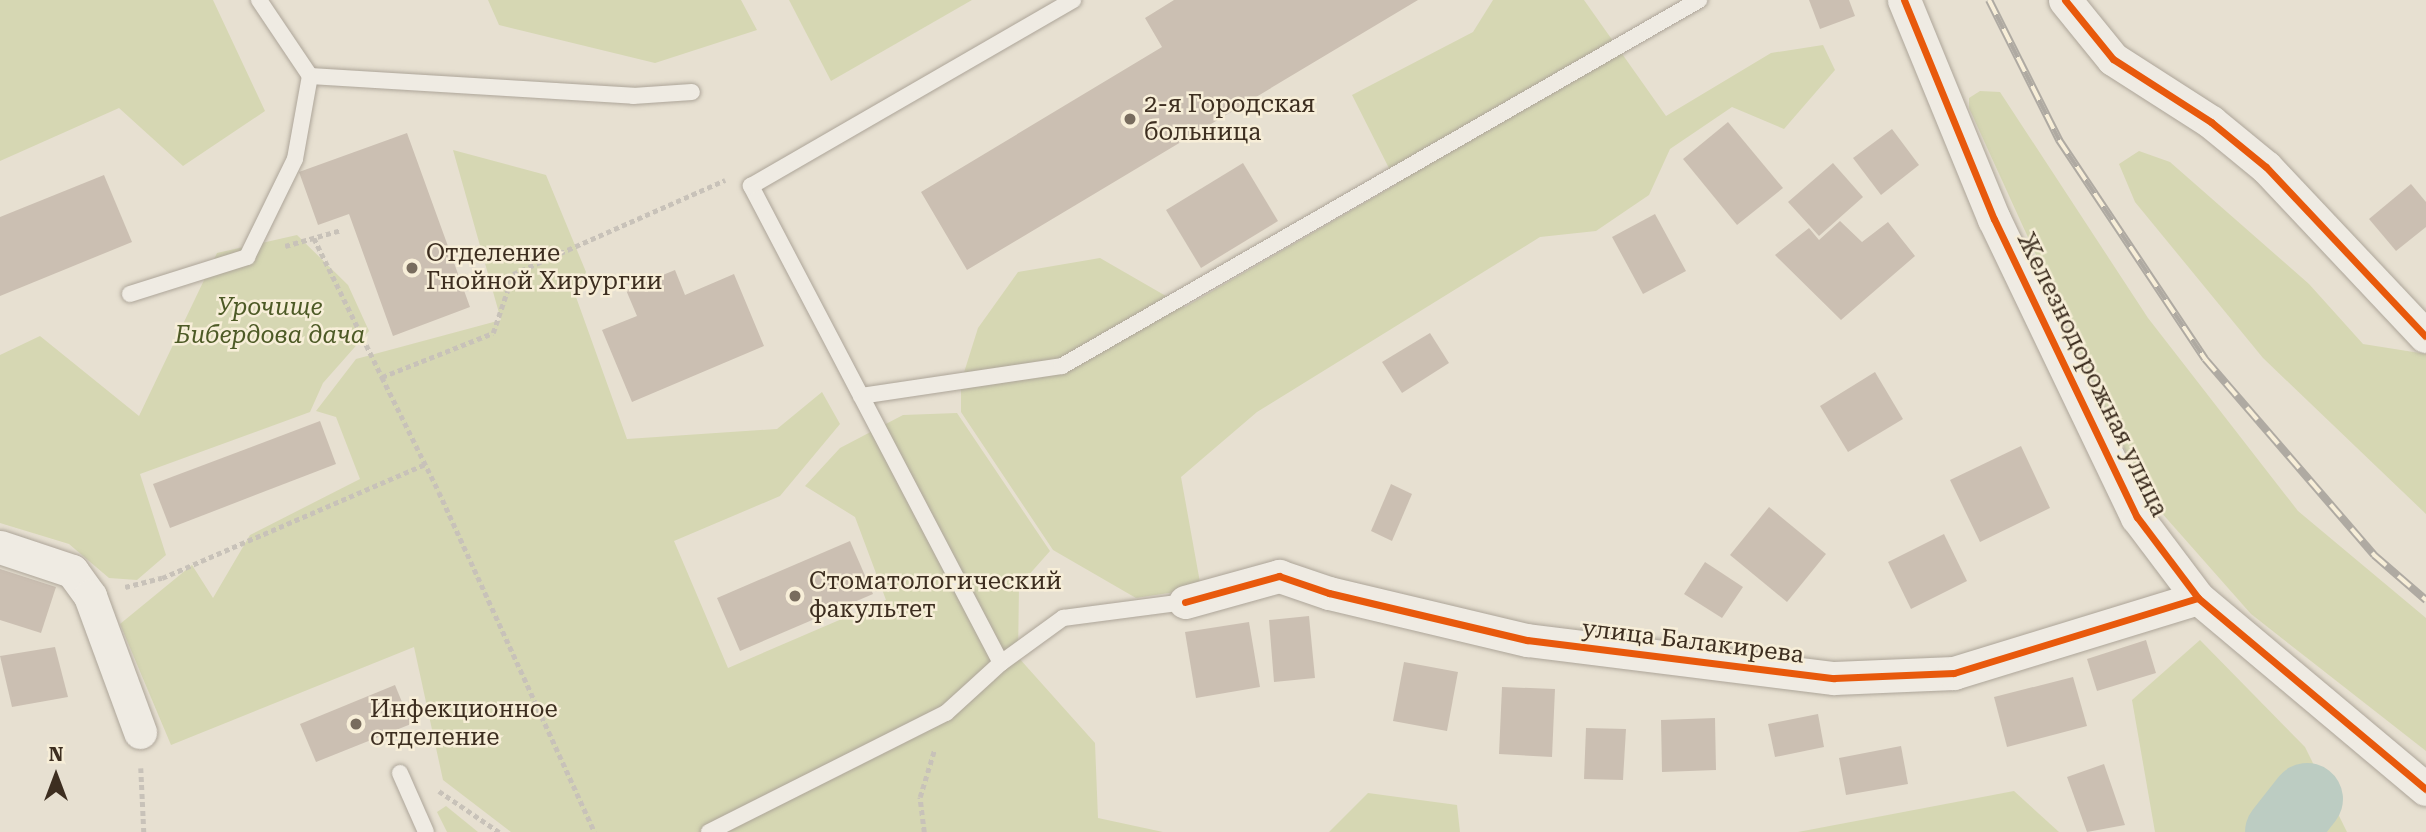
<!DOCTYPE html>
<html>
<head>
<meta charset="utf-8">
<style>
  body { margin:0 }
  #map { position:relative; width:2426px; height:832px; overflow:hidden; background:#e7e0d1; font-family:"Roboto Serif",serif }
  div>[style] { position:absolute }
  .green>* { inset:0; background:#d6d7b3 }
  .river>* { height:72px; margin:-36px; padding:0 36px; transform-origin:36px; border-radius:36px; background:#bcccc2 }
  .building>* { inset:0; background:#cbbfb2 }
  .path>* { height:4.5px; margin-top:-2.25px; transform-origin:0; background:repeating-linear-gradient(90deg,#c8c2b9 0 5px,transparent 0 8.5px) }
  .roads { filter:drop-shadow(0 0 2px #ada599) drop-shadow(0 0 2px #ada599) }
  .lane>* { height:16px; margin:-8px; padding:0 8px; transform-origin:8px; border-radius:8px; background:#efebe3 }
  .street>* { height:33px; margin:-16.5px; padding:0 16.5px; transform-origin:16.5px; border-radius:16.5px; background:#efebe3 }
  .rail>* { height:8px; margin-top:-4px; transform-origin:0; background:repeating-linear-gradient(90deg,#f7eed8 0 16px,#afaaa2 0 32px); box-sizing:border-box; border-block:2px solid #afaaa2 }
  .cycleway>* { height:7px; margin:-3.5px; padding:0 3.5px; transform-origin:3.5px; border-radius:3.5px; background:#e8590c }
  .dots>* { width:19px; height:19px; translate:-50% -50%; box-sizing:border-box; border:4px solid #f7eed8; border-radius:50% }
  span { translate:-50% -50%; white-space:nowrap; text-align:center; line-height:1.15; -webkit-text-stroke:5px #f7eed8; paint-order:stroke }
  .poi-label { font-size:24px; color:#3d2e20 }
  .left { translate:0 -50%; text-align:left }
  .park-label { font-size:24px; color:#4d5a26; font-style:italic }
  .street-label { font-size:24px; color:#3d2e20 }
  .north { position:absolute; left:21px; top:741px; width:70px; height:70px; -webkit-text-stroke:5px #f7eed8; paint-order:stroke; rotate:0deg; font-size:19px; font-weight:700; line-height:28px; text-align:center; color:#3d2e20 }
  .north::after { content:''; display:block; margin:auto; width:24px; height:32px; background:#3d2e20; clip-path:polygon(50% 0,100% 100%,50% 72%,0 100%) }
</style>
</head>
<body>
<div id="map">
  <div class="green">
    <i style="clip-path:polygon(0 0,213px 0,265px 111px,183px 166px,119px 108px,0 161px)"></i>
    <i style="clip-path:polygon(488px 0,741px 0,757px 30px,655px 63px,499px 25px)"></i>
    <i style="clip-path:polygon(789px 0,972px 0,831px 81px)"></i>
    <i style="clip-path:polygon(1493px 0,1584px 0,1666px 116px,1771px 53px,1823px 45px,1835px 70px,1784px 129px,1732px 107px,1670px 149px,1649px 195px,1596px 231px,1540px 237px,1257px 412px,1181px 477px,1201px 588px,1136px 598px,1053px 550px,961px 412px,961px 382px,978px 328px,1018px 272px,1100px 258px,1185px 307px,1397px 184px,1352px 95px,1473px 32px)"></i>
    <i style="clip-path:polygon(1980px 91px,2000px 92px,2148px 318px,2298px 511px,2426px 618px,2426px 751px,2251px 614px,2145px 494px,1969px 108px,1969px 98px)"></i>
    <i style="clip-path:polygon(453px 150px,546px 175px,586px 272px,576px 297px,627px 439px,777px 429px,822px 392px,840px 424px,780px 496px,674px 541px,728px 668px,886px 600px,855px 517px,805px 486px,840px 448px,903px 415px,957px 413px,1050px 551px,1019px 586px,1018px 657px,1095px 743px,1098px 818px,1163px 832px,511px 832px,443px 780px,414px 647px,171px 745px,120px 624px,192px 565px,213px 598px,250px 535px,360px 479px,336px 417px,316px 411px,356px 359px,501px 320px)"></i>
    <i style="clip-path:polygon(2139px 151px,2170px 162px,2309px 284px,2363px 344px,2426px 354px,2426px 514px,2263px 358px,2135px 202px,2119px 164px)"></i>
    <i style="clip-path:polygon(297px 235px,348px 285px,369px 331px,323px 383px,310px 412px,140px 474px,166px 555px,137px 580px,109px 578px,69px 544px,0 523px,0 355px,40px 336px,139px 416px,217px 253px)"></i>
    <i style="clip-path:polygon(2200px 640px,2305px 747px,2347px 832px,2155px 832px,2132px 700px)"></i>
    <i style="clip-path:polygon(2014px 791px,2059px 832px,1798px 832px)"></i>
    <i style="clip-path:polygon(1368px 793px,1457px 805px,1460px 832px,1329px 832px)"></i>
    <i style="clip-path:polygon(446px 806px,478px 832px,447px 832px,437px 812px)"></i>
  </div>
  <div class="river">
    <i style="left:2281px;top:832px;width:42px;rotate:-51.8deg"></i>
  </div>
  <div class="building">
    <i style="clip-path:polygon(1174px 0,1418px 0,967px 270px,921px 192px,1162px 47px,1145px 18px)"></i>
    <i style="clip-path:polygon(1809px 0,1849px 0,1855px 16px,1820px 29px)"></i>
    <i style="clip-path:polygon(1728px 122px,1783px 188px,1737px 225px,1683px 159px)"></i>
    <i style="clip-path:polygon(1892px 129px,1919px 165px,1881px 195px,1853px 158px)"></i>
    <i style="clip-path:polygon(407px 133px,470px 307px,393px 336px,349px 214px,318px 225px,299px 172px)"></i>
    <i style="clip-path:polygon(1243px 163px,1278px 221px,1201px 268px,1166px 210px)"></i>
    <i style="clip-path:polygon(1833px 163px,1863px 197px,1819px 236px,1788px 202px)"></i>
    <i style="clip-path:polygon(104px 175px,132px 242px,0 296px,0 217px)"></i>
    <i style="clip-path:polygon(2411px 184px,2426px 202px,2426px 227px,2396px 251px,2369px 219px)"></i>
    <i style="clip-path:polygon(1655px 214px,1686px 271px,1643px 294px,1612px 237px)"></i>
    <i style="clip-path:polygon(1840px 221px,1862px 242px,1888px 222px,1915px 256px,1841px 320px,1775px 255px,1809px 228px,1819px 240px)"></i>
    <i style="clip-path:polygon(675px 270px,685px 295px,734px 274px,764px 346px,632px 402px,602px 330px,637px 316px,626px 290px)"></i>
    <i style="clip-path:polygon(1430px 333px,1449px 363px,1402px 393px,1382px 362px)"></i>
    <i style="clip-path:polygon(1875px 372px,1903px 419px,1848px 452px,1820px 406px)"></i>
    <i style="clip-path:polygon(320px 421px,336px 464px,170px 528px,153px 484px)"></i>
    <i style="clip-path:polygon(2021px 446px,2050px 508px,1980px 542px,1950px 480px)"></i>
    <i style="clip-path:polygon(1391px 484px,1412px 494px,1392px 541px,1371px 531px)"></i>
    <i style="clip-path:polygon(1769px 507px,1826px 554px,1787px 602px,1730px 555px)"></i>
    <i style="clip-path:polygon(1944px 534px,1967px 581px,1911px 609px,1888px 562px)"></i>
    <i style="clip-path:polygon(850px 541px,873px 594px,740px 651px,717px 598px)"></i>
    <i style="clip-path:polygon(1705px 562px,1743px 587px,1722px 618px,1684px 594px)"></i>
    <i style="clip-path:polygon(0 569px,56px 587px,41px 633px,0 620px)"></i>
    <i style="clip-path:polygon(1309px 616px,1315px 678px,1274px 682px,1269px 620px)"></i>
    <i style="clip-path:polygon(1249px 622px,1260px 687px,1196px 698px,1185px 632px)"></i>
    <i style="clip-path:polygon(2146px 640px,2156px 673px,2097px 691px,2087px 659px)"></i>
    <i style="clip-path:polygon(55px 647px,68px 697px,12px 707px,0 656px)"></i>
    <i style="clip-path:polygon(1404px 662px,1458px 672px,1447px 731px,1393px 721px)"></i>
    <i style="clip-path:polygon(2073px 677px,2087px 726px,2007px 747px,1994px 697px)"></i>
    <i style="clip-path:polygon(395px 685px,411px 724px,316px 762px,300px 724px)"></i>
    <i style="clip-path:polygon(1502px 687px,1555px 689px,1552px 757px,1499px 754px)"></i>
    <i style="clip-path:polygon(1818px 714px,1824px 747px,1775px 757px,1768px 724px)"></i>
    <i style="clip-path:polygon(1715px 718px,1716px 770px,1662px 772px,1661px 720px)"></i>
    <i style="clip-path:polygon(1586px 728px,1626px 729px,1623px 780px,1584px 779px)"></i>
    <i style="clip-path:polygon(1901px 746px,1908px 784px,1846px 795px,1839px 758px)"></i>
    <i style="clip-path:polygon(2104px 764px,2125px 825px,2087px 832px,2067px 777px)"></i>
  </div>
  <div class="path">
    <i style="left:314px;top:238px;width:155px;rotate:63.9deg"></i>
    <i style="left:382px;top:377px;width:119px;rotate:-21.6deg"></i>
    <i style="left:493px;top:333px;width:62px;rotate:-71.3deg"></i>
    <i style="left:513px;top:274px;width:232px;rotate:-23.9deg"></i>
    <i style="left:285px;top:246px;width:58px;rotate:-15.9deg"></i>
    <i style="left:382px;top:377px;width:128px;rotate:63.6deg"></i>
    <i style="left:439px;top:492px;width:374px;rotate:65.4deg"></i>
    <i style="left:125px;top:587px;width:38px;rotate:-14deg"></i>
    <i style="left:162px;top:578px;width:287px;rotate:-23.4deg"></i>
    <i style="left:141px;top:768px;width:64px;rotate:87.3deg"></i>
    <i style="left:439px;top:791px;width:73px;rotate:34.3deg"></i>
    <i style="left:924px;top:832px;width:35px;rotate:-97deg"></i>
    <i style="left:920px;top:797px;width:48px;rotate:-73.1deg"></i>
  </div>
  <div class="roads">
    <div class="lane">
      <i style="left:259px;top:0;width:92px;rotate:56.1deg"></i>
      <i style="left:130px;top:294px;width:123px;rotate:-17.5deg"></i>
      <i style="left:247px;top:257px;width:109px;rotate:-63.9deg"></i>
      <i style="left:295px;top:159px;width:84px;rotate:-79.8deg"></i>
      <i style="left:310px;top:76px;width:324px;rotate:3.5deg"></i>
      <i style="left:633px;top:96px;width:59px;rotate:-3.9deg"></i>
      <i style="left:861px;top:396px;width:203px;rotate:-8.5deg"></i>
      <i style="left:1062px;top:366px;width:735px;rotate:-29.88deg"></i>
      <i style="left:1001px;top:663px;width:77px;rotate:-36deg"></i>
      <i style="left:1063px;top:618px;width:123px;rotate:-7.5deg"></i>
      <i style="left:400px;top:773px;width:64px;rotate:66.2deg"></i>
      <i style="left:709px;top:832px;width:265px;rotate:-26.7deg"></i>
      <i style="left:946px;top:713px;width:74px;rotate:-42.3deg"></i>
      <i style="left:1001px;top:663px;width:539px;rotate:-117.66deg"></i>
      <i style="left:751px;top:186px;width:372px;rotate:-30deg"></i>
    </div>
    <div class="street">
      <i style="left:1904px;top:0;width:237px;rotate:67.7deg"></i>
      <i style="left:1994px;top:219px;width:331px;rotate:64.4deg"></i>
      <i style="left:2137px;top:517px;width:101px;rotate:53deg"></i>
      <i style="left:2198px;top:598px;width:297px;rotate:40deg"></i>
      <i style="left:2065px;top:0;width:76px;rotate:50.9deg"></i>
      <i style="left:2113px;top:59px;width:117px;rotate:32.7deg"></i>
      <i style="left:2211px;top:122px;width:71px;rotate:39.3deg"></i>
      <i style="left:2266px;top:167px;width:232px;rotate:46.7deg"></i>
      <i style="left:0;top:547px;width:76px;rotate:18.4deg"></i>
      <i style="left:72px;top:571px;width:31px;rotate:54deg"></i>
      <i style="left:90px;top:596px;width:145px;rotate:69.8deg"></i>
      <i style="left:1185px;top:602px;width:98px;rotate:-15.5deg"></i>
      <i style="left:1279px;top:576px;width:53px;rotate:18.8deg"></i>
      <i style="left:1329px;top:593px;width:204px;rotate:13.4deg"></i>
      <i style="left:1527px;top:640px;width:309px;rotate:7.1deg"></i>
      <i style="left:1834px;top:678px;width:120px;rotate:-2.4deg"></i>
      <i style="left:1954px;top:673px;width:255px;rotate:-17.1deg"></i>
    </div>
  </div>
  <div class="rail">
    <i style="left:1989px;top:0;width:157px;rotate:63.4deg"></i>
    <i style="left:2059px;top:140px;width:263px;rotate:56.3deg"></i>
    <i style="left:2205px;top:359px;width:259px;rotate:49.2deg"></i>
    <i style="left:2374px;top:555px;width:69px;rotate:40.9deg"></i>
  </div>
  <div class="cycleway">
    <i style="left:1904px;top:0;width:237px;rotate:67.7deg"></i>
    <i style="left:1994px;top:219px;width:331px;rotate:64.4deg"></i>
    <i style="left:2137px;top:517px;width:101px;rotate:53deg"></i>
    <i style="left:2198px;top:598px;width:297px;rotate:40deg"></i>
    <i style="left:2065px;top:0;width:76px;rotate:50.9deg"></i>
    <i style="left:2113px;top:59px;width:117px;rotate:32.7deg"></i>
    <i style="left:2211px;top:122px;width:71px;rotate:39.3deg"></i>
    <i style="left:2266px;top:167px;width:232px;rotate:46.7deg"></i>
    <i style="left:1185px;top:602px;width:98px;rotate:-15.5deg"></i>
    <i style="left:1279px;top:576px;width:53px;rotate:18.8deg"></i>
    <i style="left:1329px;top:593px;width:204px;rotate:13.4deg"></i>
    <i style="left:1527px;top:640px;width:309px;rotate:7.1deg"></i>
    <i style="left:1834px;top:678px;width:120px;rotate:-2.4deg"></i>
    <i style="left:1954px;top:673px;width:255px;rotate:-17.1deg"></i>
  </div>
  <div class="dots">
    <i style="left:1130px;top:119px;background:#786c5e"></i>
    <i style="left:412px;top:268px;background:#786c5e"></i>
    <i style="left:795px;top:596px;background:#786c5e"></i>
    <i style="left:356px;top:724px;background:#786c5e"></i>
  </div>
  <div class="poi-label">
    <span class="left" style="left:1144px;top:119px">2-я Городская<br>больница</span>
    <span class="left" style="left:426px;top:268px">Отделение<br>Гнойной Хирургии</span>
    <span class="left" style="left:809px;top:596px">Стоматологический<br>факультет</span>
    <span class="left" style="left:370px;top:724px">Инфекционное<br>отделение</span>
  </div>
  <div class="park-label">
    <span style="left:270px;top:322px">Урочище<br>Бибердова дача</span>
  </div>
  <div class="street-label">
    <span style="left:2092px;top:375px;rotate:64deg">Железнодорожная улица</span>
    <span style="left:1693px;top:642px;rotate:7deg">улица Балакирева</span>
  </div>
  <div class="north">N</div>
</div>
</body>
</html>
